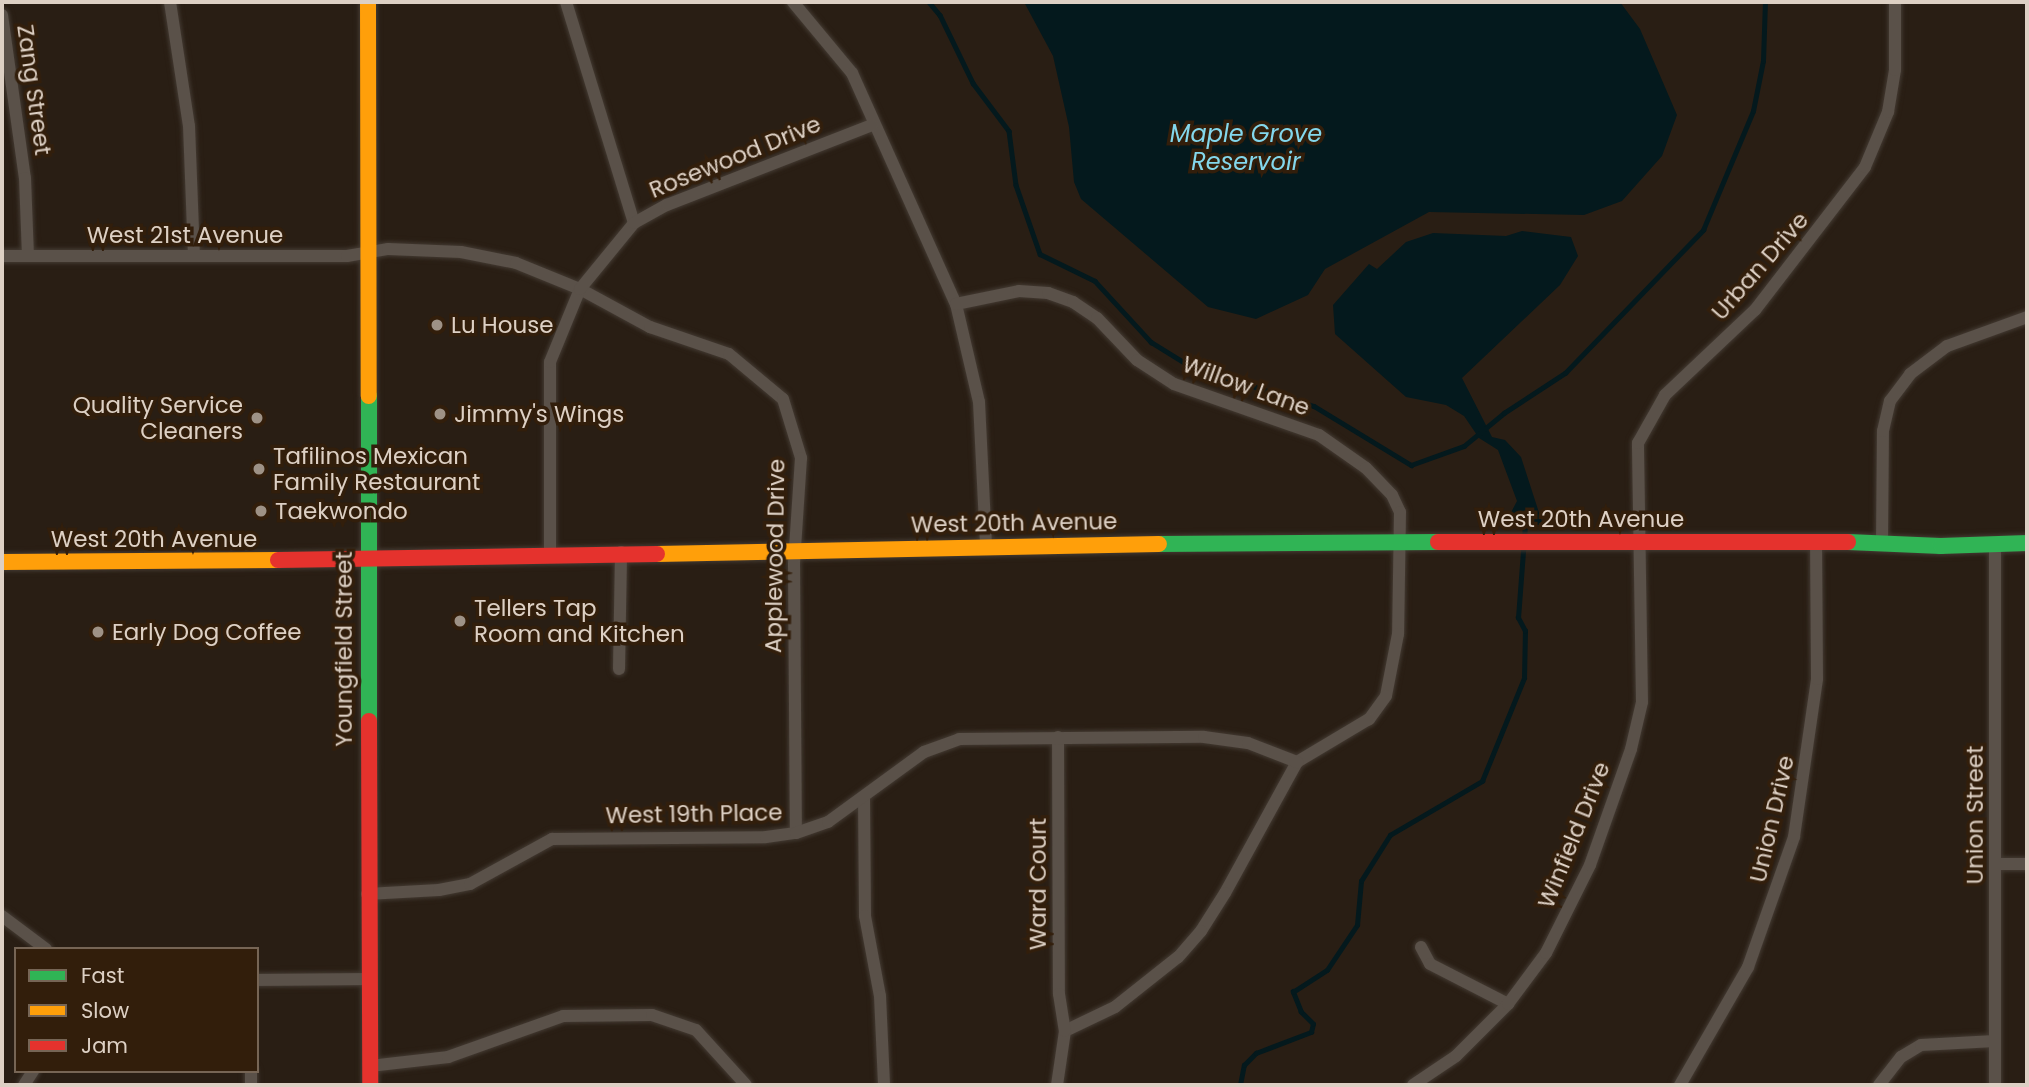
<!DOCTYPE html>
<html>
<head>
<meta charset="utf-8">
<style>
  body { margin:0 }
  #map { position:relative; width:2029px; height:1087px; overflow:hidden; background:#291e14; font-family:Poppins,sans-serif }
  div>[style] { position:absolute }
  .water>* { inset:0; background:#04191d }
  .stream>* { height:4.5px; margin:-2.25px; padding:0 2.25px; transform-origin:2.25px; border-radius:2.25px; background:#04191d }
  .roads { filter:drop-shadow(0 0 2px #433a32) drop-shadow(0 0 2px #433a32) }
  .street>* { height:12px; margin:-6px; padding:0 6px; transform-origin:6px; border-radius:6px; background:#5a5149 }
  .fast>* { height:16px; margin:-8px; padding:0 8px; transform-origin:8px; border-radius:8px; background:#30b455 }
  .slow>* { height:16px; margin:-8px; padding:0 8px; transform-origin:8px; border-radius:8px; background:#ff9f0a }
  .jam>* { height:16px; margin:-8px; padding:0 8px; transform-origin:8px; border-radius:8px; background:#e5322d }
  .dots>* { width:19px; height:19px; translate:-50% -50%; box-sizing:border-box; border:4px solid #321e0b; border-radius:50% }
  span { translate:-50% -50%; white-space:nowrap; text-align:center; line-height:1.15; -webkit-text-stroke:7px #321e0b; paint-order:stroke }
  .street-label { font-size:23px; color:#ddd0c4 }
  .poi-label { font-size:23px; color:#ddd0c4 }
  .left { translate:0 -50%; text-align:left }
  .right { translate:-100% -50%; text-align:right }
  .water-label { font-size:24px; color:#83d7ec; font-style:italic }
  .frame { position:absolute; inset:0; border:4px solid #ddd0c4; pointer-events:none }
  .legend { position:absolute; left:14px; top:947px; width:245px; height:126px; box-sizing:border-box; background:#321e0b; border:2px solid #766555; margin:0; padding:9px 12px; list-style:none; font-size:21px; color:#ddd0c4 }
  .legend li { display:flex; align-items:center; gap:14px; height:35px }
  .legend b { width:35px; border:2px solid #766555 }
</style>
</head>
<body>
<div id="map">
  <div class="water">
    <i style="clip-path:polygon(1024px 2px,1620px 2px,1640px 29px,1677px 115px,1662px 156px,1622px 201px,1584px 215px,1429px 212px,1325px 269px,1308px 295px,1256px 319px,1208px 307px,1081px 199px,1074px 182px,1069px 127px,1053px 56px)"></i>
    <i style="clip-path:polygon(1522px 231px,1571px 237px,1578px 256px,1560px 285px,1462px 378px,1492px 437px,1505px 440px,1521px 457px,1543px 525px,1505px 524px,1517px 501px,1498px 450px,1479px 438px,1464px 416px,1446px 405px,1406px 397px,1335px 334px,1333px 305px,1369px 264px,1377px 269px,1406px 242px,1433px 233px,1506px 236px)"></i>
  </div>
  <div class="stream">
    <i style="left:929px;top:2px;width:17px;rotate:50deg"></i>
    <i style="left:940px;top:15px;width:76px;rotate:64.1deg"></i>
    <i style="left:973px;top:83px;width:60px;rotate:53.1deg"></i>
    <i style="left:1009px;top:131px;width:54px;rotate:82.6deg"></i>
    <i style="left:1016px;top:185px;width:73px;rotate:70.8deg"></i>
    <i style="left:1040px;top:254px;width:61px;rotate:26.1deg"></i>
    <i style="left:1095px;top:281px;width:83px;rotate:47.4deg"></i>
    <i style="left:1151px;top:342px;width:46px;rotate:31.6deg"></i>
    <i style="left:1190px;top:366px;width:130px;rotate:17.9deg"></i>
    <i style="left:1314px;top:406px;width:114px;rotate:31.3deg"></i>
    <i style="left:1411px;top:465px;width:56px;rotate:-19.7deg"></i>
    <i style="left:1464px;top:446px;width:52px;rotate:-39.5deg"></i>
    <i style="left:1504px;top:413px;width:73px;rotate:-33.3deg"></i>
    <i style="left:1565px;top:373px;width:199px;rotate:-46deg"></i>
    <i style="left:1703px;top:230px;width:129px;rotate:-67.2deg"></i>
    <i style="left:1753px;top:111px;width:51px;rotate:-78.7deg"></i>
    <i style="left:1763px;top:61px;width:59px;rotate:-88.1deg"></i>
    <i style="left:1240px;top:1085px;width:20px;rotate:-79deg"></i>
    <i style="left:1244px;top:1065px;width:17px;rotate:-45deg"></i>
    <i style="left:1256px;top:1053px;width:59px;rotate:-20.9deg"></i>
    <i style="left:1311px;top:1032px;width:8px;rotate:-76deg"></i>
    <i style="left:1313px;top:1024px;width:17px;rotate:-135deg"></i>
    <i style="left:1301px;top:1012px;width:22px;rotate:-112deg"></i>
    <i style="left:1293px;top:992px;width:40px;rotate:-32.9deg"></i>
    <i style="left:1327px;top:970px;width:54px;rotate:-56.3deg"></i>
    <i style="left:1357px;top:925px;width:44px;rotate:-84.8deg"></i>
    <i style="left:1361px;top:881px;width:54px;rotate:-57.8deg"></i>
    <i style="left:1390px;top:835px;width:107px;rotate:-30.4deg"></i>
    <i style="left:1482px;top:781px;width:111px;rotate:-67.8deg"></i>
    <i style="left:1524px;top:678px;width:47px;rotate:-88.8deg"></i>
    <i style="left:1525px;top:631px;width:15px;rotate:-118deg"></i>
    <i style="left:1518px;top:618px;width:94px;rotate:-85.7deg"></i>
  </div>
  <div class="roads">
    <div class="street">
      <i style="left:170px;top:2px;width:125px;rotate:81.3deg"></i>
      <i style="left:189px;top:126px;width:130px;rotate:87.8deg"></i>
      <i style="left:566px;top:2px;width:231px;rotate:72.9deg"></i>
      <i style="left:793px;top:2px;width:92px;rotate:50.3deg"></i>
      <i style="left:852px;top:73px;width:253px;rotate:65.8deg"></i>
      <i style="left:956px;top:304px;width:101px;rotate:76.8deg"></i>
      <i style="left:979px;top:402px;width:143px;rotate:87.2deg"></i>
      <i style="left:2px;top:15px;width:165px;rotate:82deg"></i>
      <i style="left:25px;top:178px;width:78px;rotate:87.8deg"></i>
      <i style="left:2px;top:256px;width:345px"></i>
      <i style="left:347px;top:256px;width:42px;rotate:-9.7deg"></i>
      <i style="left:388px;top:249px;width:73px;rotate:2.4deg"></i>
      <i style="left:461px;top:252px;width:56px;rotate:11.3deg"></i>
      <i style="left:516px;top:263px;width:69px;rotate:22.1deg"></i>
      <i style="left:580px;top:289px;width:80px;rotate:28.5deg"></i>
      <i style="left:650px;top:327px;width:83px;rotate:18.9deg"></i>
      <i style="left:729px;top:354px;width:70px;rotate:39.8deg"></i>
      <i style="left:783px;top:399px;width:62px;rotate:73deg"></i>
      <i style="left:801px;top:458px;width:105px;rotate:93.8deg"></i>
      <i style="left:794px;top:563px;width:270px;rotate:89.6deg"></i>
      <i style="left:956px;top:304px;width:64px;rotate:-11.7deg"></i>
      <i style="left:1019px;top:291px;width:29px;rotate:4deg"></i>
      <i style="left:1048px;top:293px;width:27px;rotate:20deg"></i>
      <i style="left:1073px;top:302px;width:29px;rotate:34deg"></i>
      <i style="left:1097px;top:318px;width:58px;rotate:46.4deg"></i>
      <i style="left:1137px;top:360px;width:44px;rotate:33deg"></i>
      <i style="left:1174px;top:384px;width:154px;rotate:19.4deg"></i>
      <i style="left:1319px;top:435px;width:57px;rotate:35.1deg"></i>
      <i style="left:1366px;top:468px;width:37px;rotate:46deg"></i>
      <i style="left:1392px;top:495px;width:19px;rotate:65deg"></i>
      <i style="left:1400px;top:512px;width:122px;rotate:90.9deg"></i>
      <i style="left:1398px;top:634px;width:63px;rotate:101deg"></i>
      <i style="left:1386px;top:696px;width:29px;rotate:126deg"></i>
      <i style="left:1369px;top:719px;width:84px;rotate:149.2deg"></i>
      <i style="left:1297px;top:762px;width:149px;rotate:118.8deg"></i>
      <i style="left:1225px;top:893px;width:45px;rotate:122.3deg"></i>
      <i style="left:1201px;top:931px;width:35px;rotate:131deg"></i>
      <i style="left:1178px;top:957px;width:80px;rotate:141.6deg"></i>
      <i style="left:1115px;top:1007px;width:55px;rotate:154.4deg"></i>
      <i style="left:1065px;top:1031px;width:55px;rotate:98.4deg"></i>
      <i style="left:1882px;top:542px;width:111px;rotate:-89.5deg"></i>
      <i style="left:1883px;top:431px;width:31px;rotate:-77deg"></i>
      <i style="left:1890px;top:401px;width:34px;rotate:-53deg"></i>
      <i style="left:1910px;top:374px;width:46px;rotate:-37.1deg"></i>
      <i style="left:1947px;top:346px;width:85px;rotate:-19.9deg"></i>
      <i style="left:550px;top:554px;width:192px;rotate:-90deg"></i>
      <i style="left:550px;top:362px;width:79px;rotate:-67.7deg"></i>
      <i style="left:580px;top:289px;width:85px;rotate:-50.7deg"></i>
      <i style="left:634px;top:223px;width:38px;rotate:-29deg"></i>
      <i style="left:667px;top:205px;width:220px;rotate:-21.3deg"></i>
      <i style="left:619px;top:669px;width:117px;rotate:-89deg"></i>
      <i style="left:1058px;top:737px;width:257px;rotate:89.8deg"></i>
      <i style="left:1059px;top:994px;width:37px;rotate:81deg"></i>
      <i style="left:864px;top:798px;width:118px;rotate:89.5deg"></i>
      <i style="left:865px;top:916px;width:81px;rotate:79.4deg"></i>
      <i style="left:880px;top:996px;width:89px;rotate:87.4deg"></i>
      <i style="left:1996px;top:864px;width:31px"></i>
      <i style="left:367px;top:894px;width:72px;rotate:-3.2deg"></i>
      <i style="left:439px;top:890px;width:32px;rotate:-11deg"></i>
      <i style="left:470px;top:884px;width:94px;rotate:-28.8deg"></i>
      <i style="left:552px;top:839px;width:214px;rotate:-0.5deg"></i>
      <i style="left:766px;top:837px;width:30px;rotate:-8deg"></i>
      <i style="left:796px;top:833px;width:34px;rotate:-19deg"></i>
      <i style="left:828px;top:822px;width:119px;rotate:-36.1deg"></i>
      <i style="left:924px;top:752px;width:37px;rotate:-20deg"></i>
      <i style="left:959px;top:739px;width:245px;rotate:-0.5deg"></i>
      <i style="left:1204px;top:737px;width:44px;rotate:7.8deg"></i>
      <i style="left:1248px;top:743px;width:53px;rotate:21.2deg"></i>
      <i style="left:2px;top:916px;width:55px;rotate:36.9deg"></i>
      <i style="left:1421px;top:947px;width:19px;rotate:62deg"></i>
      <i style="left:1430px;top:964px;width:88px;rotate:27.1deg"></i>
      <i style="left:257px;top:980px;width:110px;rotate:-0.5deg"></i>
      <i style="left:370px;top:1066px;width:79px;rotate:-6.6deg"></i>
      <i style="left:448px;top:1057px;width:122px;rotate:-19.6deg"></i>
      <i style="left:563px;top:1016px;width:89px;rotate:-0.6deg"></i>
      <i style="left:652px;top:1015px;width:46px;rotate:18.8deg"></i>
      <i style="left:696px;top:1030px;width:74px;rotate:47.7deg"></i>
      <i style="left:251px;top:1071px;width:14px;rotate:90deg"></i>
      <i style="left:24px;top:1085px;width:17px;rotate:-57deg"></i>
      <i style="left:1413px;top:1085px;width:52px;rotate:-34deg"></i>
      <i style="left:1456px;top:1056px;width:74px;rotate:-45deg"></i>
      <i style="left:1508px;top:1004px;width:64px;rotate:-53.3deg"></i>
      <i style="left:1546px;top:953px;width:98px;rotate:-63.4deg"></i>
      <i style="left:1590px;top:865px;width:123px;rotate:-70.5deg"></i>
      <i style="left:1631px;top:749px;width:48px;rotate:-76.8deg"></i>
      <i style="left:1642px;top:702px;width:259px;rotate:-90.9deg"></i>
      <i style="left:1638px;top:443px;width:55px;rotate:-60.6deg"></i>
      <i style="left:1665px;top:395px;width:124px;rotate:-43.4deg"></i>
      <i style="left:1755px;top:310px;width:180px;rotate:-52.4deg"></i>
      <i style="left:1865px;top:167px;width:60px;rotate:-67.3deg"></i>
      <i style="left:1888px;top:112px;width:43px;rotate:-80.5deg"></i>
      <i style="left:1895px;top:70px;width:68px;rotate:-90deg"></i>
      <i style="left:1680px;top:1085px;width:136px;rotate:-60deg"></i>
      <i style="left:1748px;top:967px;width:138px;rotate:-70.5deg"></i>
      <i style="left:1794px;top:837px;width:160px;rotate:-81.7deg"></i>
      <i style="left:1817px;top:679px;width:139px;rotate:-90.4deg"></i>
      <i style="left:1879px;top:1085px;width:36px;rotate:-52deg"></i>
      <i style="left:1901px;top:1057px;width:23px;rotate:-31deg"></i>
      <i style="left:1921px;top:1045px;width:74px;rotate:-3.1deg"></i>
      <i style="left:1995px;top:1085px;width:539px;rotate:-90deg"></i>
    </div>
    <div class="fast">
      <i style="left:369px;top:396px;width:325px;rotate:90deg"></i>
      <i style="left:1848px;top:542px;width:93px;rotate:2.5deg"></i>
      <i style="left:1941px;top:546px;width:86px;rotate:-2deg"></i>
      <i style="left:1159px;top:544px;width:279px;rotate:-0.4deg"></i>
    </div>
    <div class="slow">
      <i style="left:368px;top:2px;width:394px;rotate:89.9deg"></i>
      <i style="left:657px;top:554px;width:502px;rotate:-1.14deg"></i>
      <i style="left:2px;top:562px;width:276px;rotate:-0.4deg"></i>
    </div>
    <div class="jam">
      <i style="left:1438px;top:542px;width:410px"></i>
      <i style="left:278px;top:560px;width:379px;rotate:-0.9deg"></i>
      <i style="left:369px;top:721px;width:364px;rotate:89.8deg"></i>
    </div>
  </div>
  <div class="dots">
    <i style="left:437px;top:325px;background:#9e9286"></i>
    <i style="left:440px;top:414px;background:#9e9286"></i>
    <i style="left:257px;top:418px;background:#9e9286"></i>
    <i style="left:259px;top:469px;background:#9e9286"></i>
    <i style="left:261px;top:511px;background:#9e9286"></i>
    <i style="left:460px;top:621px;background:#9e9286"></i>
    <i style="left:98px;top:632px;background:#9e9286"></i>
  </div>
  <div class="street-label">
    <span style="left:34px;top:90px;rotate:82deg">Zang Street</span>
    <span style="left:735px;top:157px;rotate:-22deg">Rosewood Drive</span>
    <span style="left:185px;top:235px">West 21st Avenue</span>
    <span style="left:1760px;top:266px;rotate:-49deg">Urban Drive</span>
    <span style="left:1246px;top:386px;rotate:20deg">Willow Lane</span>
    <span style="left:1581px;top:519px">West 20th Avenue</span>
    <span style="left:1014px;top:523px;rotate:-1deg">West 20th Avenue</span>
    <span style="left:154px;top:539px">West 20th Avenue</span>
    <span style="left:775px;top:556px;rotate:-89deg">Applewood Drive</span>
    <span style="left:344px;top:649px;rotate:-90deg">Youngfield Street</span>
    <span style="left:694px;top:814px;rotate:-1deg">West 19th Place</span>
    <span style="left:1975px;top:815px;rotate:-90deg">Union Street</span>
    <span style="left:1772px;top:819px;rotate:-77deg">Union Drive</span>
    <span style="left:1574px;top:835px;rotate:-68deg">Winfield Drive</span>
    <span style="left:1038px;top:884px;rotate:-90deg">Ward Court</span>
  </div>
  <div class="poi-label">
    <span class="left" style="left:451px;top:325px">Lu House</span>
    <span class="right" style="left:243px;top:418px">Quality Service<br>Cleaners</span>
    <span class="left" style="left:454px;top:414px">Jimmy's Wings</span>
    <span class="left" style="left:273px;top:469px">Tafilinos Mexican<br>Family Restaurant</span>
    <span class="left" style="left:275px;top:511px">Taekwondo</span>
    <span class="left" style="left:474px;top:621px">Tellers Tap<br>Room and Kitchen</span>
    <span class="left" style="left:112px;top:632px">Early Dog Coffee</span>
  </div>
  <div class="water-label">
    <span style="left:1246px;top:148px">Maple Grove<br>Reservoir</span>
  </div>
  <div class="frame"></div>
  <ul class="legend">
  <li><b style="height:9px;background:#30b455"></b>Fast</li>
  <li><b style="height:9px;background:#ff9f0a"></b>Slow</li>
  <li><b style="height:9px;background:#e5322d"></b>Jam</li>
  </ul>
</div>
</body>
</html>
